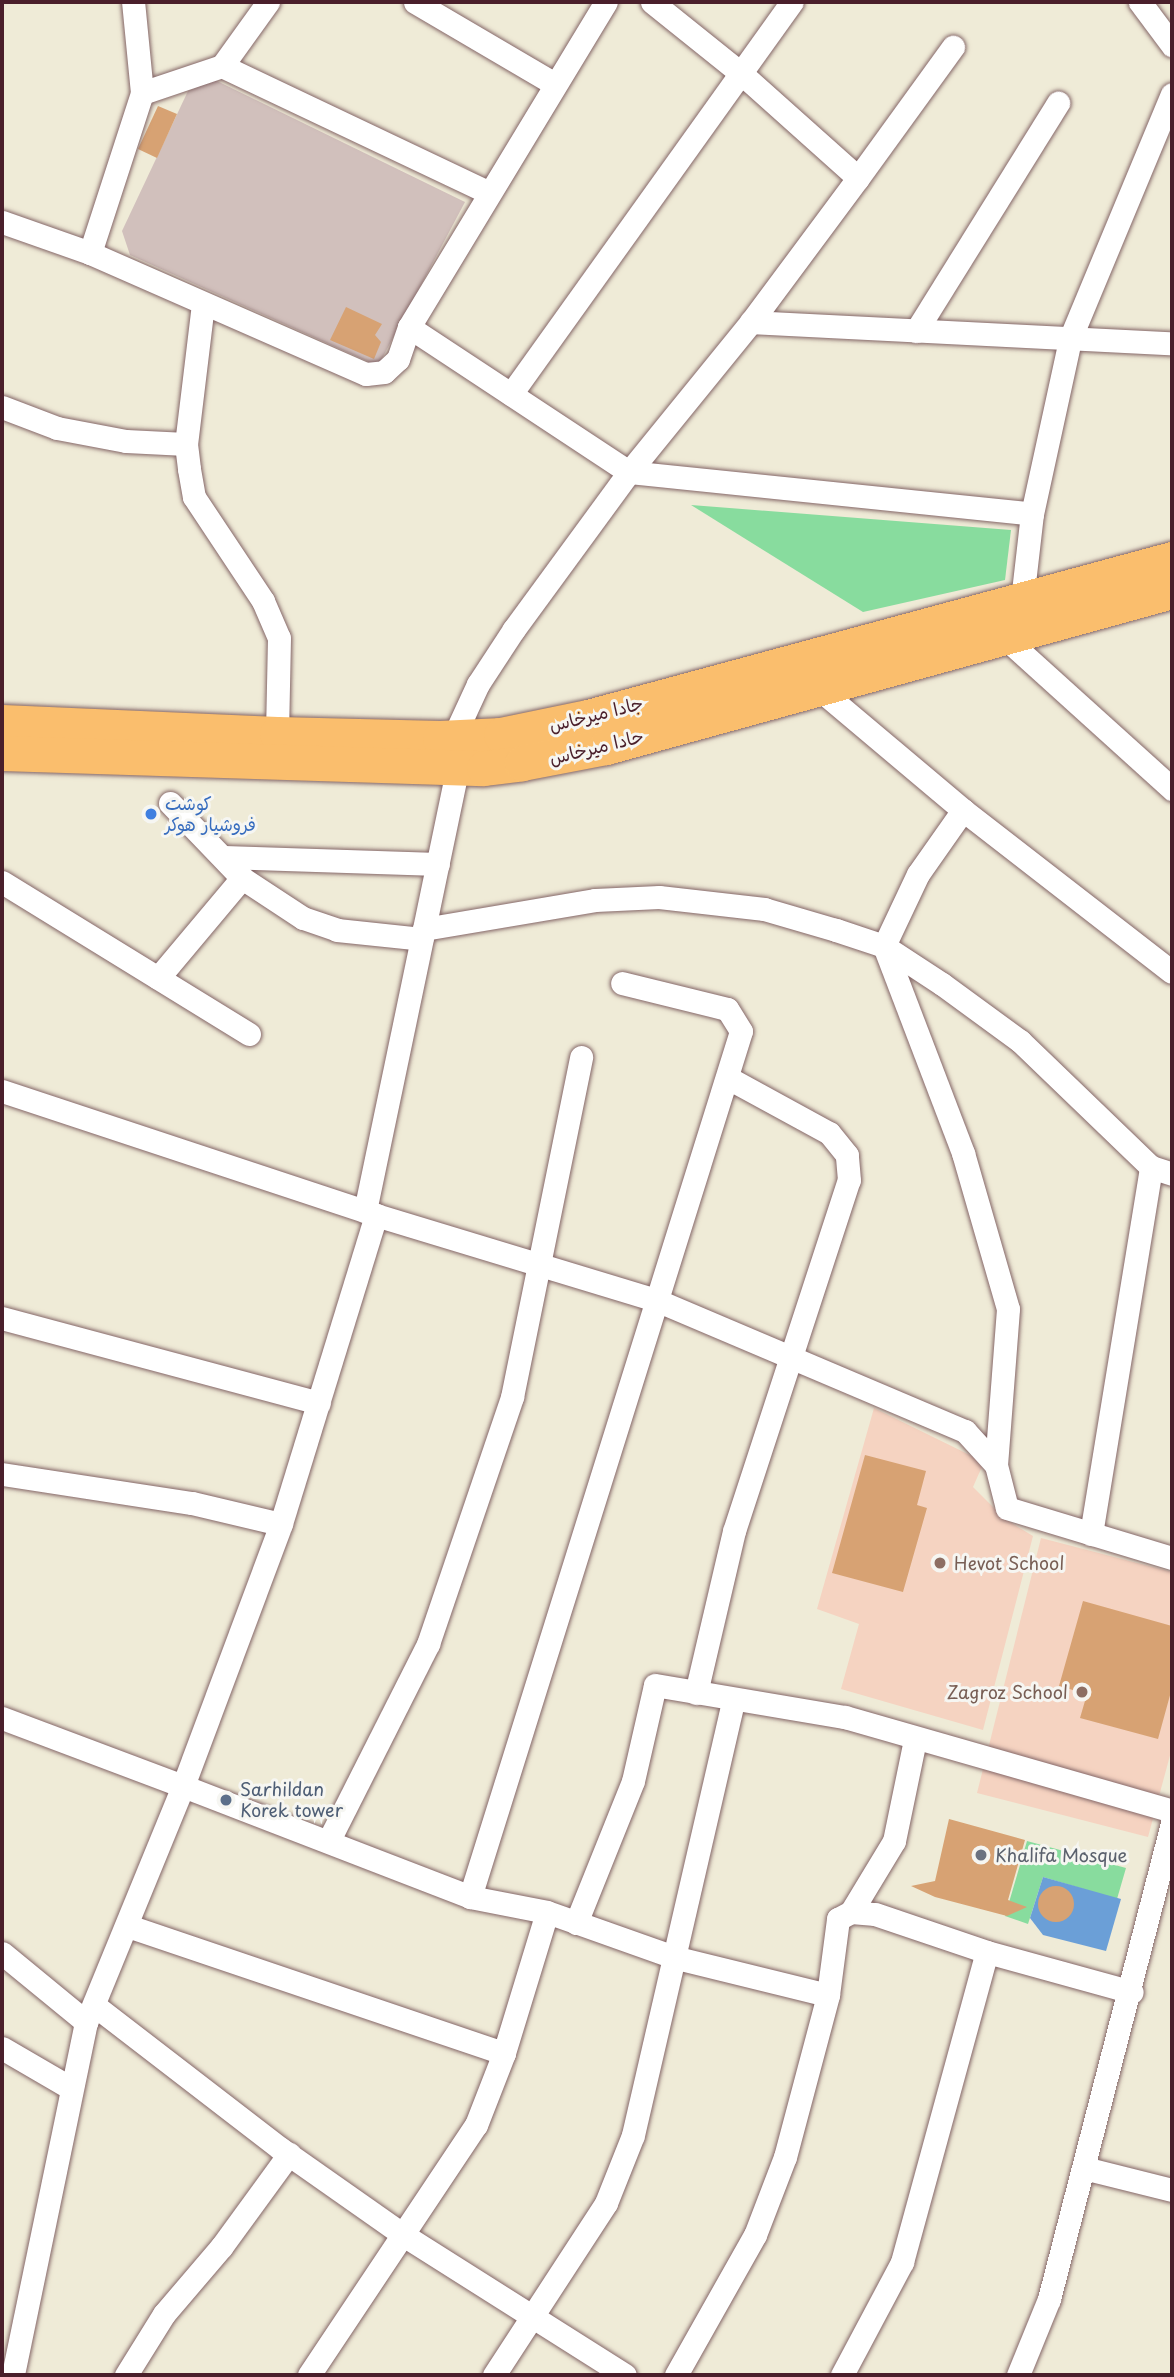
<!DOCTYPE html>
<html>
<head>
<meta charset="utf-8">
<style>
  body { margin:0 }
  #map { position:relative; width:1174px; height:2377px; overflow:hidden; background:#efebd7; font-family:"Playpen Sans","Playpen Sans Arabic",sans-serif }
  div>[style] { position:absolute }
  .built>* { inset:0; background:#f5d3c1 }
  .industrial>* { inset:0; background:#d1c0bc }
  .green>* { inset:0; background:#88dc9e }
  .water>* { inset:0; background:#6b9fd7 }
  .building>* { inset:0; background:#d7a273 }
  .round { border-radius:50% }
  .roads { filter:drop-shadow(0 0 2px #846667) drop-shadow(0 0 2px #846667) }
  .street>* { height:23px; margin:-11.5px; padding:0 11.5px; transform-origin:11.5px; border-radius:11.5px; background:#fff }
  .primary>* { height:35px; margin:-17.5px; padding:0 17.5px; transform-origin:17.5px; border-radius:17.5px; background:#fabe6d }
  .dots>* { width:19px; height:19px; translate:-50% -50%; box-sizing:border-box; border:4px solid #f6f6f2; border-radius:50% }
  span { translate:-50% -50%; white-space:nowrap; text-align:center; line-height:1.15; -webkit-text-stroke:6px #f6f6f2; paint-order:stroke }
  .street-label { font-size:18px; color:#4a1f2b }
  .shop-label { font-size:18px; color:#366cbe }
  .left { translate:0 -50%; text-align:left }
  .education-label { font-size:18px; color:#785e54 }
  .right { translate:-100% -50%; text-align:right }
  .service-label { font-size:18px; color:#4e5e75 }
  .worship-label { font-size:18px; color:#5b616d }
  .frame { position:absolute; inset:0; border:4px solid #4a1f2b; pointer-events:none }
</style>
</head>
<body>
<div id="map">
  <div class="built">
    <i style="clip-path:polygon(874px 1408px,984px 1462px,973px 1487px,1005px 1519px,1033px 1536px,983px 1730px,841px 1689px,859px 1624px,817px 1609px)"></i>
    <i style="clip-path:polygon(1041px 1538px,1172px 1572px,1172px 1748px,1148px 1837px,977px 1793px)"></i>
  </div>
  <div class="industrial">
    <i style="clip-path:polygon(215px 80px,465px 202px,378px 366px,130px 255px,122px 231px,188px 91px)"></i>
  </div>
  <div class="green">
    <i style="clip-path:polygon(691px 505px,1011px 530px,1005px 580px,863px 612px)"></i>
    <i style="clip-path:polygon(1027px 1841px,1126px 1868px,1117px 1899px,1043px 1877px,1028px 1924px,1005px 1916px)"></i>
  </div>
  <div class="water">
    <i style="clip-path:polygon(1043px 1877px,1121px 1899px,1106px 1951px,1043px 1935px,1030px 1918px)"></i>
  </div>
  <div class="building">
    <i style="clip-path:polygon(158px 106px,177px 114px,157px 158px,138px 149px)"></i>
    <i style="clip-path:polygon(346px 307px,382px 324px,375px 335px,381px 342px,374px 359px,330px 340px)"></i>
    <i style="clip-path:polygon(865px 1455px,926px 1471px,917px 1505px,927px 1508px,903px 1592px,832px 1573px)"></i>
    <i style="clip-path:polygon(1083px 1601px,1172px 1626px,1172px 1688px,1158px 1739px,1080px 1718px,1087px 1694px,1059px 1686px)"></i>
    <i style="clip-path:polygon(949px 1819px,1025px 1840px,1008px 1900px,1027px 1907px,1007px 1916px,935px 1897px,911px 1886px,935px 1881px)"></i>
    <i class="round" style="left:1038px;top:1886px;width:36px;height:36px"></i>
  </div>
  <div class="roads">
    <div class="street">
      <i style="left:268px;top:2px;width:79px;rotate:125.7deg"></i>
      <i style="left:222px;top:66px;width:296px;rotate:25.4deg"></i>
      <i style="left:415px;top:2px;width:162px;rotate:30.4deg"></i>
      <i style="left:652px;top:2px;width:117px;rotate:38.7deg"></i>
      <i style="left:743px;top:75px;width:154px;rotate:41.8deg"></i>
      <i style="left:858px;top:178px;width:179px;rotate:126.6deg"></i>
      <i style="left:751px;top:322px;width:193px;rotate:129.1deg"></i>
      <i style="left:629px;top:472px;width:405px;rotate:5.9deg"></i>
      <i style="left:1140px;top:2px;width:54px;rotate:53.3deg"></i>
      <i style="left:142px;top:93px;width:84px;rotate:-18.6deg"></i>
      <i style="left:858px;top:178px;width:162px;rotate:-54.1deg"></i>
      <i style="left:2px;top:222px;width:93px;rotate:19.4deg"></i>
      <i style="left:90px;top:253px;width:301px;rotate:23.7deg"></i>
      <i style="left:366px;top:374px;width:18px;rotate:-6deg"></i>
      <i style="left:384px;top:372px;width:19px;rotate:-43deg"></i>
      <i style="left:398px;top:359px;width:34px;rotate:-71deg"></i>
      <i style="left:409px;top:327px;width:380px;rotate:-58.8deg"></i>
      <i style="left:90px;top:253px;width:168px;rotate:-72deg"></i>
      <i style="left:142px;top:93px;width:91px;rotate:-95.6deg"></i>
      <i style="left:203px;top:304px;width:141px;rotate:96.9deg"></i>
      <i style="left:186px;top:444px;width:25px;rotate:83deg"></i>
      <i style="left:189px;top:469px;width:28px;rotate:80deg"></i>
      <i style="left:194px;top:497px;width:125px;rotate:56.4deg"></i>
      <i style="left:263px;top:601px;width:40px;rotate:66.6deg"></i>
      <i style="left:279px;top:638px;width:96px;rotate:91.2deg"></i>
      <i style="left:751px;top:322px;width:422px;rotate:2.9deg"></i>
      <i style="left:409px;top:327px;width:263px;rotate:33.4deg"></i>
      <i style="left:629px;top:472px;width:195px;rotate:126.2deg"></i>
      <i style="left:514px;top:629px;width:66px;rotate:123.2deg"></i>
      <i style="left:478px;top:684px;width:60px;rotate:114.8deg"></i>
      <i style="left:916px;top:331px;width:269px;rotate:-58.1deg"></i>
      <i style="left:511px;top:394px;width:482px;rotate:-54.4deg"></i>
      <i style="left:2px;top:407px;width:59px;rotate:20.9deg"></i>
      <i style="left:57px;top:428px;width:70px;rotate:10.7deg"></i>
      <i style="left:126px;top:441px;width:60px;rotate:2.9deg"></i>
      <i style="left:1022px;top:600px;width:87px;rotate:-83.4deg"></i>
      <i style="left:1032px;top:514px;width:179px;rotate:-77.7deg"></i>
      <i style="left:1070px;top:339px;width:265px;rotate:-67.4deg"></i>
      <i style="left:1004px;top:637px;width:227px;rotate:42.1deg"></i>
      <i style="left:818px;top:688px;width:189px;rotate:40.1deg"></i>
      <i style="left:963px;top:810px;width:264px;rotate:37.8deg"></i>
      <i style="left:170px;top:803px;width:104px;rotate:46.2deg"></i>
      <i style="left:242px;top:878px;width:73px;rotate:33.3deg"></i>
      <i style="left:303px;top:918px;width:36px;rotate:19deg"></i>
      <i style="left:337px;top:930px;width:85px;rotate:6deg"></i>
      <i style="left:963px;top:810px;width:78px;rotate:125.1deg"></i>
      <i style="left:918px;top:874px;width:80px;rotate:115.3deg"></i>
      <i style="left:884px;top:946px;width:222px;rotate:69.1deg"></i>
      <i style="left:963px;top:1153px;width:162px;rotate:73.9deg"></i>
      <i style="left:1008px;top:1309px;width:156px;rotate:94.4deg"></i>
      <i style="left:224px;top:857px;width:214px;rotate:1.9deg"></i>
      <i style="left:2px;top:882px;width:290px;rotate:31.6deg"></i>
      <i style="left:424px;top:929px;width:173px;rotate:-9.6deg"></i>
      <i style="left:595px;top:900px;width:64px;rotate:-2.7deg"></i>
      <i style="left:659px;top:897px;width:106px;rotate:6.5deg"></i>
      <i style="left:764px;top:909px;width:75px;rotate:16.3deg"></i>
      <i style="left:836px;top:930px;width:51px;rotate:18.4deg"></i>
      <i style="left:884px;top:946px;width:69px;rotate:33.2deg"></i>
      <i style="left:942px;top:984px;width:97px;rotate:36.2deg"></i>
      <i style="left:1020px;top:1041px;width:182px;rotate:43.9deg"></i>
      <i style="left:1151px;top:1167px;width:22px;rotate:18deg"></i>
      <i style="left:158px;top:978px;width:131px;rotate:-50deg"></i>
      <i style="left:2px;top:1091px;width:394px;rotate:18.3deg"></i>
      <i style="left:376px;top:1215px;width:293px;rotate:16.9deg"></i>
      <i style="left:656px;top:1300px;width:336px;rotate:23deg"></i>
      <i style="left:965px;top:1431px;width:46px;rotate:47.6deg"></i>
      <i style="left:996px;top:1465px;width:44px;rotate:75.7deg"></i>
      <i style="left:1007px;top:1508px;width:172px;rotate:16.9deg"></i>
      <i style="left:365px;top:1211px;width:454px;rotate:-78.2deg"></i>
      <i style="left:376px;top:1215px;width:323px;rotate:107.1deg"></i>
      <i style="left:281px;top:1524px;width:280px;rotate:110.5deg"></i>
      <i style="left:183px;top:1786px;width:308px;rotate:21.1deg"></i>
      <i style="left:470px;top:1897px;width:78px;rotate:11deg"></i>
      <i style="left:547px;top:1912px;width:138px;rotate:19.5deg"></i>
      <i style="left:677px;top:1958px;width:155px;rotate:13.8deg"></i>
      <i style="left:2px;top:1318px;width:328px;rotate:15deg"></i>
      <i style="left:2px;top:1474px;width:192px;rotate:8.7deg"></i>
      <i style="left:192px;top:1503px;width:91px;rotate:13.3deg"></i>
      <i style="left:1091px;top:1534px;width:372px;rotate:-80.7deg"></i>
      <i style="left:696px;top:1693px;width:166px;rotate:-76.8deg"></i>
      <i style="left:734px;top:1531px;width:369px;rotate:-71.9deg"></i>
      <i style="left:849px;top:1180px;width:25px;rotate:-95deg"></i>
      <i style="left:847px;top:1155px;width:28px;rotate:-129deg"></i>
      <i style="left:829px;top:1133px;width:115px;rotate:-151.4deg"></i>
      <i style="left:2px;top:1718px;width:193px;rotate:20.6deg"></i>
      <i style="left:183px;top:1786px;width:255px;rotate:112.3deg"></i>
      <i style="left:86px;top:2022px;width:360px;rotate:101.7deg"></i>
      <i style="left:329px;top:1840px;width:220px;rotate:-63.2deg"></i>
      <i style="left:428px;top:1644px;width:261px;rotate:-71.2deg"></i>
      <i style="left:512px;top:1397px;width:347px;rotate:-78.5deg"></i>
      <i style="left:470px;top:1897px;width:907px;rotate:-72.62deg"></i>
      <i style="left:741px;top:1031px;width:26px;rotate:-122deg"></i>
      <i style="left:727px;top:1009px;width:108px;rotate:-166.1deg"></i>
      <i style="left:851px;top:1912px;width:83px;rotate:-58.8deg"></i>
      <i style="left:894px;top:1841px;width:103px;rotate:-78.3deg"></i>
      <i style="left:576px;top:1923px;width:153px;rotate:-68.1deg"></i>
      <i style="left:633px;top:1781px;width:98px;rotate:-77.1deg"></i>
      <i style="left:655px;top:1685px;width:193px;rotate:9.6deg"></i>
      <i style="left:845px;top:1717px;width:340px;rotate:16deg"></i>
      <i style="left:128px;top:1926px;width:397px;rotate:18.7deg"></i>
      <i style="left:2px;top:1953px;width:109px;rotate:39.4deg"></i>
      <i style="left:94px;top:2005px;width:236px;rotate:37.6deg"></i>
      <i style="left:281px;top:2149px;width:151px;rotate:35.1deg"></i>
      <i style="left:405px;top:2236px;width:260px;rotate:32.3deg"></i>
      <i style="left:2px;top:2048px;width:78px;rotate:30.2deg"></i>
      <i style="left:1084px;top:2168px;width:91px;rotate:14deg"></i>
      <i style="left:126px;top:2375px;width:72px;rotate:-58.1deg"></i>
      <i style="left:164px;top:2314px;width:89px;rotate:-49.5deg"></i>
      <i style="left:222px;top:2246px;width:114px;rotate:-53.9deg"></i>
      <i style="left:309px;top:2375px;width:301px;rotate:-56.3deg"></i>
      <i style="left:476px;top:2125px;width:77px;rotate:-68.7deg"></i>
      <i style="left:504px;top:2053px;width:147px;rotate:-73deg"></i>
      <i style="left:494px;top:2375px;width:205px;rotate:-56.9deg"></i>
      <i style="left:606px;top:2203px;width:73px;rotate:-68.3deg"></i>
      <i style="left:633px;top:2135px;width:445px;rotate:-77deg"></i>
      <i style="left:676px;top:2375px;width:161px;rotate:-60.6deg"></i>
      <i style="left:755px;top:2235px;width:84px;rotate:-69deg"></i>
      <i style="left:785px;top:2157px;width:168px;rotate:-75.1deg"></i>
      <i style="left:828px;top:1995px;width:77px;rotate:-82.5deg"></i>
      <i style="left:838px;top:1919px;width:15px;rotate:-28deg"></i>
      <i style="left:851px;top:1912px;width:24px;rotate:5deg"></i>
      <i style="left:875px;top:1914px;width:118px;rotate:18.7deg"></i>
      <i style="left:987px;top:1952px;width:150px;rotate:15.4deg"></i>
      <i style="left:842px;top:2375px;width:128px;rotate:-62deg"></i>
      <i style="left:902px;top:2262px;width:321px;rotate:-74.7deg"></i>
      <i style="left:1018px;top:2375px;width:82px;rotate:-67.8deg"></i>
      <i style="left:1049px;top:2299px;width:493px;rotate:-75.5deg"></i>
    </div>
    <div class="primary">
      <i style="left:2px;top:722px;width:275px;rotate:2.5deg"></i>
      <i style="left:277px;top:734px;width:163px;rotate:1.4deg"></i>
      <i style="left:440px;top:738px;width:61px;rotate:-2.8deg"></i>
      <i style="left:501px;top:735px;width:89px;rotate:-11.7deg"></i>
      <i style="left:588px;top:717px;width:605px;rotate:-15.14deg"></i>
      <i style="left:2px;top:753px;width:482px;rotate:1.8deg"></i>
      <i style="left:484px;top:768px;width:38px;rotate:-7deg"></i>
      <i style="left:522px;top:763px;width:86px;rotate:-10.8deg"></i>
      <i style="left:606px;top:747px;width:587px;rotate:-15.41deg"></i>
    </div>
  </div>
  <div class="dots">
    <i style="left:151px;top:814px;background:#3f7fe0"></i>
    <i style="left:940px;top:1563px;background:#8d6e63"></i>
    <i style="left:1082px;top:1692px;background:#8d6e63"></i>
    <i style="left:226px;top:1800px;background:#5c6f8a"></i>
    <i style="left:981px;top:1855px;background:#6b7280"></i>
  </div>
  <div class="street-label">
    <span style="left:596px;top:714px;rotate:-14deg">جادا ميرخاس</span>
    <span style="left:596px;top:747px;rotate:-14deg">حادا ميرخاس</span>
  </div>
  <div class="shop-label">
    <span class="left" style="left:165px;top:814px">كوشت<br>فروشيار هوكر</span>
  </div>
  <div class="education-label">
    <span class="left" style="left:954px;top:1563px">Hevot School</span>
    <span class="right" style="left:1068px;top:1692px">Zagroz School</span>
  </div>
  <div class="service-label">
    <span class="left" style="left:240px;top:1800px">Sarhildan<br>Korek tower</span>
  </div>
  <div class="worship-label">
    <span class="left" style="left:995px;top:1855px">Khalifa Mosque</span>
  </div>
  <div class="frame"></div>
</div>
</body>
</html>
